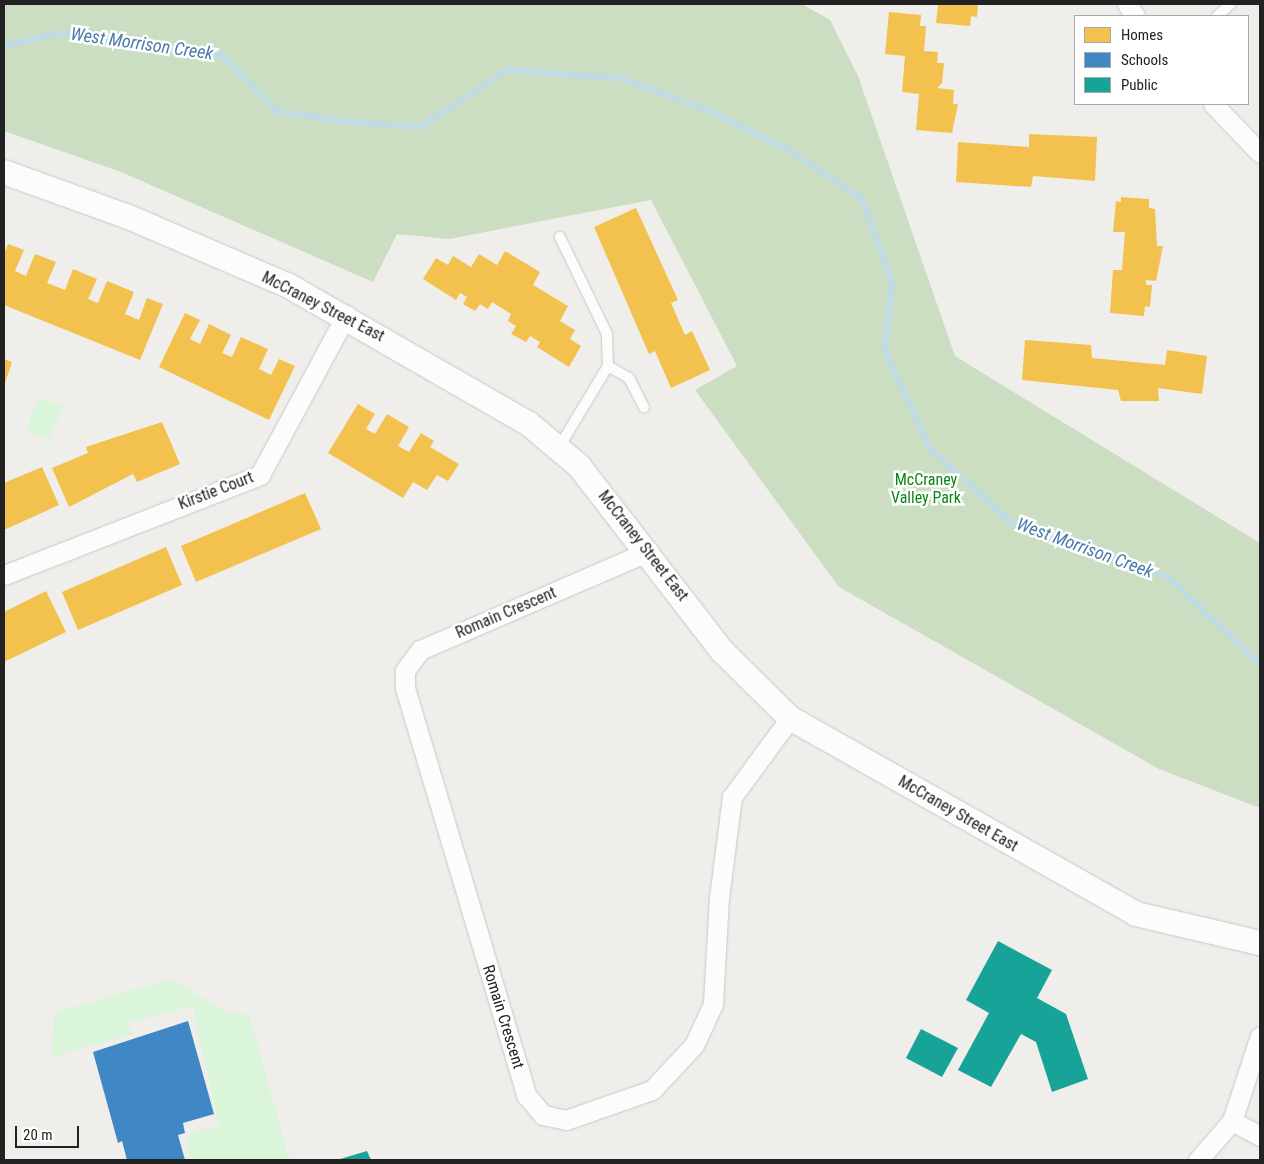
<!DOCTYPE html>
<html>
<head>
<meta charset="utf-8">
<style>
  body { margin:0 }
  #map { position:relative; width:1264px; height:1164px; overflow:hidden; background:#f0eeeb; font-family:"Roboto Condensed",sans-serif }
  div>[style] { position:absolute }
  .forest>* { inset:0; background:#cbdec1 }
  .park>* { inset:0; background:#daf5da }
  .homes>* { inset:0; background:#f2c14e }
  .schools>* { inset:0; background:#3f88c5 }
  .public>* { inset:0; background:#17a398 }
  .stream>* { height:6px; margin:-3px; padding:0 3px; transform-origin:3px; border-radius:3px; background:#bfdbe3 }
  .roads { filter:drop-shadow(0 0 1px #c9c8c7) drop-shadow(0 0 1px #c9c8c7) }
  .service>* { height:10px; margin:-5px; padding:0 5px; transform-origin:5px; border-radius:5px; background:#fdfcfc }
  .minor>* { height:19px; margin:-9.5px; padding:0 9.5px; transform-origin:9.5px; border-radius:9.5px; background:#fdfcfc }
  .tertiary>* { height:24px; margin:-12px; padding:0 12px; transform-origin:12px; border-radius:12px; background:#fdfcfc }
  span { translate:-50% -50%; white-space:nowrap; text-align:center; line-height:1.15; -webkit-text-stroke:5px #fff; paint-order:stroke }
  .street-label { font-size:16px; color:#222 }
  .park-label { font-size:16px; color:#0c8416 }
  .water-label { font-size:18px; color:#4a7aab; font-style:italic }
  .frame { position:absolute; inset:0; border:5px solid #222; pointer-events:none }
  .legend { position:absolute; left:1074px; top:15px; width:175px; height:90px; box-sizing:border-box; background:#fff; border:1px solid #a7a7a7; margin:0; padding:6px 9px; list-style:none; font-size:15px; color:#222 }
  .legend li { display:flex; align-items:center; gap:10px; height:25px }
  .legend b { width:25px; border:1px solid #a7a7a7 }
  .scale { position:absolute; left:15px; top:1126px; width:64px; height:22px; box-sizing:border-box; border:2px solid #222; border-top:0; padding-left:6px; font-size:15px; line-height:18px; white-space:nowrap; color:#222; -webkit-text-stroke:4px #fff; paint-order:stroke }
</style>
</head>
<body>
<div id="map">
  <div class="forest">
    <i style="clip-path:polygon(4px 4px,802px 4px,830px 20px,858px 76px,955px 356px,1260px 543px,1260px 808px,1159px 769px,839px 587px,695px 390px,737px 366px,651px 200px,449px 239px,397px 234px,373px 282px,121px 172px,4px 131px)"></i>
  </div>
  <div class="park">
    <i style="clip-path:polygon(39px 397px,63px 406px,49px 440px,26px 430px)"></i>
    <i style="clip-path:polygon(172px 979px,225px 1011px,249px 1015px,290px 1160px,191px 1160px,186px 1141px,191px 1133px,219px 1125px,192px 1006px,127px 1023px,133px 1034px,52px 1057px,54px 1012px)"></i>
  </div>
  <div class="homes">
    <i style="clip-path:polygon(938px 4px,978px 4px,977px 17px,971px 16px,970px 26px,936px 23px)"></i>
    <i style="clip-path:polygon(889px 12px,921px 15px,920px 26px,926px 26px,924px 51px,938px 52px,937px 63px,944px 63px,942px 83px,937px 88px,954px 90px,953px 104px,958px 104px,952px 133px,916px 130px,919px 94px,902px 92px,905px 56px,885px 54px)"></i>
    <i style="clip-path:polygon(1029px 134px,1097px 137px,1095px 181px,1033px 176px,1031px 187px,956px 182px,958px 142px,1029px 147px)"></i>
    <i style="clip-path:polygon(1121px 197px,1149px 199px,1149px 208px,1155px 209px,1157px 246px,1163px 246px,1156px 281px,1146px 280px,1146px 285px,1152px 285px,1150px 307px,1145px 306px,1144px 316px,1110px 313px,1113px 270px,1122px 270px,1125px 232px,1113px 232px,1116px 201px,1121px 202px)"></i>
    <i style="clip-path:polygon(636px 208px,678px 300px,671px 303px,685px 335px,692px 331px,710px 370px,671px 388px,655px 351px,649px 354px,594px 227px)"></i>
    <i style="clip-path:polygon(8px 244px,24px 250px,15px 271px,26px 276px,35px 254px,56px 262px,47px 283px,65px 290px,73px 269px,97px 279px,88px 299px,98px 303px,107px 281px,134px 292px,125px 314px,139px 320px,147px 298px,163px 304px,140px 360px,4px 305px,4px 254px)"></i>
    <i style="clip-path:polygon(505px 251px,540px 272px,533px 285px,568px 306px,560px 321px,575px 330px,570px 339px,581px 346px,569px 367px,537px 347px,540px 342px,530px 336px,526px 342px,511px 334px,516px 326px,508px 321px,511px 314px,492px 302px,488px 309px,480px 304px,475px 311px,463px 304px,467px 297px,460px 293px,456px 300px,423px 279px,436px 258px,448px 265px,453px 256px,471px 267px,479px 254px,497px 265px)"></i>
    <i style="clip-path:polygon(185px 313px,200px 320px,190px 339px,200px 344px,209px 324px,231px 335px,222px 353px,232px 357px,241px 337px,268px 349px,259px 369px,271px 375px,279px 359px,295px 366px,269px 420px,159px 367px)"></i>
    <i style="clip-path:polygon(1025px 340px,1091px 345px,1092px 358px,1165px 365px,1167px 350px,1207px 356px,1202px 394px,1158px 388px,1159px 401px,1121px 401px,1118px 390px,1022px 380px)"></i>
    <i style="clip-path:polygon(4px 359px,12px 362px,4px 386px)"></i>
    <i style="clip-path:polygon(358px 404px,375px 414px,366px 429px,375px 434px,387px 414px,409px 427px,398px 446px,409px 452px,421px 433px,434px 441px,430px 447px,459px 464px,448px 481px,437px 475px,427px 490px,413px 482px,403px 498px,328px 453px)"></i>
    <i style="clip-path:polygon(162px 422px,180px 464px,137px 482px,133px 474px,69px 507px,52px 468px,88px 453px,86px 447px)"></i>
    <i style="clip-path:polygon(42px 467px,59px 505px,4px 530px,4px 483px)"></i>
    <i style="clip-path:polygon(305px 493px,321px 529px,196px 582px,181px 546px)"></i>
    <i style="clip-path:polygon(166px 547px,182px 585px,78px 630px,62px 592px)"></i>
    <i style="clip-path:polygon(46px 591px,66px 632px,4px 662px,4px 612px)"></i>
  </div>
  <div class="schools">
    <i style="clip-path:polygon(188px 1021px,214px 1114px,183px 1123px,185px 1133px,178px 1135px,185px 1160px,127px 1160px,122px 1141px,118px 1143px,93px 1052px)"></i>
  </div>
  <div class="public">
    <i style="clip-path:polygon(998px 941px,1052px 970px,1037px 998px,1066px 1014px,1088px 1079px,1052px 1092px,1036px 1042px,1021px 1034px,991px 1087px,958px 1070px,989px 1013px,966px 1000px)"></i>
    <i style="clip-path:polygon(921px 1029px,958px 1048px,942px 1077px,906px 1058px)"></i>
    <i style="clip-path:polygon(367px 1151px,371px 1160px,337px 1160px)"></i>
  </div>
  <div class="stream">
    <i style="left:4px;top:46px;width:58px;rotate:-12.8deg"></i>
    <i style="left:61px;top:33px;width:162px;rotate:7.8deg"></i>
    <i style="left:221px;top:55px;width:78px;rotate:45.5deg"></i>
    <i style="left:276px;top:111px;width:66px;rotate:8.7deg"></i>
    <i style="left:341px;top:121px;width:79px;rotate:4.3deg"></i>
    <i style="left:420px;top:127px;width:104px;rotate:-33.2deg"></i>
    <i style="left:507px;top:70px;width:112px;rotate:4.1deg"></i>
    <i style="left:619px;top:78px;width:100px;rotate:19.9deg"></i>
    <i style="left:713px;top:112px;width:80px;rotate:26.6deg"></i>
    <i style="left:785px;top:148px;width:92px;rotate:33.5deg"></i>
    <i style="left:862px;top:199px;width:88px;rotate:70.1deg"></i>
    <i style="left:892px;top:282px;width:69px;rotate:95.8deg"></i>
    <i style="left:885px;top:351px;width:108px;rotate:65.3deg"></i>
    <i style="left:930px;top:449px;width:110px;rotate:42.1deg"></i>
    <i style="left:1012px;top:523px;width:165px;rotate:19.1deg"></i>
    <i style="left:1168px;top:577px;width:127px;rotate:43.4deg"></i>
  </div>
  <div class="roads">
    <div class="service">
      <i style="left:1217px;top:16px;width:18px;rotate:-41deg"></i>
      <i style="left:608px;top:366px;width:24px;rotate:30deg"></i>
      <i style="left:629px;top:378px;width:33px;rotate:63deg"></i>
      <i style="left:558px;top:449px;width:97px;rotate:-58.9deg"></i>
      <i style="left:608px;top:366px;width:32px;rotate:-92deg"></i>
      <i style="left:607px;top:334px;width:108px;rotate:-115.9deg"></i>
    </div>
    <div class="minor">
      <i style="left:1127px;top:4px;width:14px;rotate:56deg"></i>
      <i style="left:1213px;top:104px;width:68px;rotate:46.2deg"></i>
      <i style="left:649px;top:551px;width:249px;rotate:156.6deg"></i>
      <i style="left:420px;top:650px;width:26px;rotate:126deg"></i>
      <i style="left:405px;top:671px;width:17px;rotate:90deg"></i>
      <i style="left:405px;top:688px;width:426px;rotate:73.4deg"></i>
      <i style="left:527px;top:1096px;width:25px;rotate:50deg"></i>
      <i style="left:543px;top:1115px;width:24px;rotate:12deg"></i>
      <i style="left:566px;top:1120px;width:91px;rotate:-19.2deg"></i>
      <i style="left:652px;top:1090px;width:62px;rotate:-47deg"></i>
      <i style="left:694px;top:1045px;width:45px;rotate:-65.1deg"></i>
      <i style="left:713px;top:1004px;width:106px;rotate:-86.8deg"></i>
      <i style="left:719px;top:898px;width:102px;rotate:-82.7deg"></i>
      <i style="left:732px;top:797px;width:98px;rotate:-53.7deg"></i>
      <i style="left:4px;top:575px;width:275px;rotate:-21.3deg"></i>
      <i style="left:260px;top:475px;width:182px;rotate:-61.7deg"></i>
      <i style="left:1232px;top:1121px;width:32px;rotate:28deg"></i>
      <i style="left:1198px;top:1160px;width:52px;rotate:-48.9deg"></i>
      <i style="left:1232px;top:1121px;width:89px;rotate:-71.8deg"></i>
    </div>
    <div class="tertiary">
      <i style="left:4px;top:172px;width:135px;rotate:19.9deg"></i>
      <i style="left:131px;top:218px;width:172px;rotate:23.3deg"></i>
      <i style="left:289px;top:286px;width:277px;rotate:29.9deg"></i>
      <i style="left:529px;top:424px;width:65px;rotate:40deg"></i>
      <i style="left:579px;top:466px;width:235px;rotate:52.3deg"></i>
      <i style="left:723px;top:652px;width:94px;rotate:44.6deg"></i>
      <i style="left:790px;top:718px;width:398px;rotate:29.5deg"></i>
      <i style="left:1136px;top:914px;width:127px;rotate:13.2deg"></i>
    </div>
  </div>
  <div class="street-label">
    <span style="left:323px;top:307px;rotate:27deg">McCraney Street East</span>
    <span style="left:216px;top:491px;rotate:-21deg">Kirstie Court</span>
    <span style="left:643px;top:546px;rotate:52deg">McCraney Street East</span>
    <span style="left:506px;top:613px;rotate:-23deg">Romain Crescent</span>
    <span style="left:958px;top:814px;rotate:30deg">McCraney Street East</span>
    <span style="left:503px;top:1017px;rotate:73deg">Romain Crescent</span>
  </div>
  <div class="park-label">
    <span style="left:926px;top:489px">McCraney<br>Valley Park</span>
  </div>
  <div class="water-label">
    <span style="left:142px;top:44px;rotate:8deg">West Morrison Creek</span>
    <span style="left:1085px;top:548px;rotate:20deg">West Morrison Creek</span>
  </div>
  <div class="frame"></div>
  <ul class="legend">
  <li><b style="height:14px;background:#f2c14e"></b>Homes</li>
  <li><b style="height:14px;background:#3f88c5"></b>Schools</li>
  <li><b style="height:14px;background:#17a398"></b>Public</li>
  </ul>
  <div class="scale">20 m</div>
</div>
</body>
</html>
